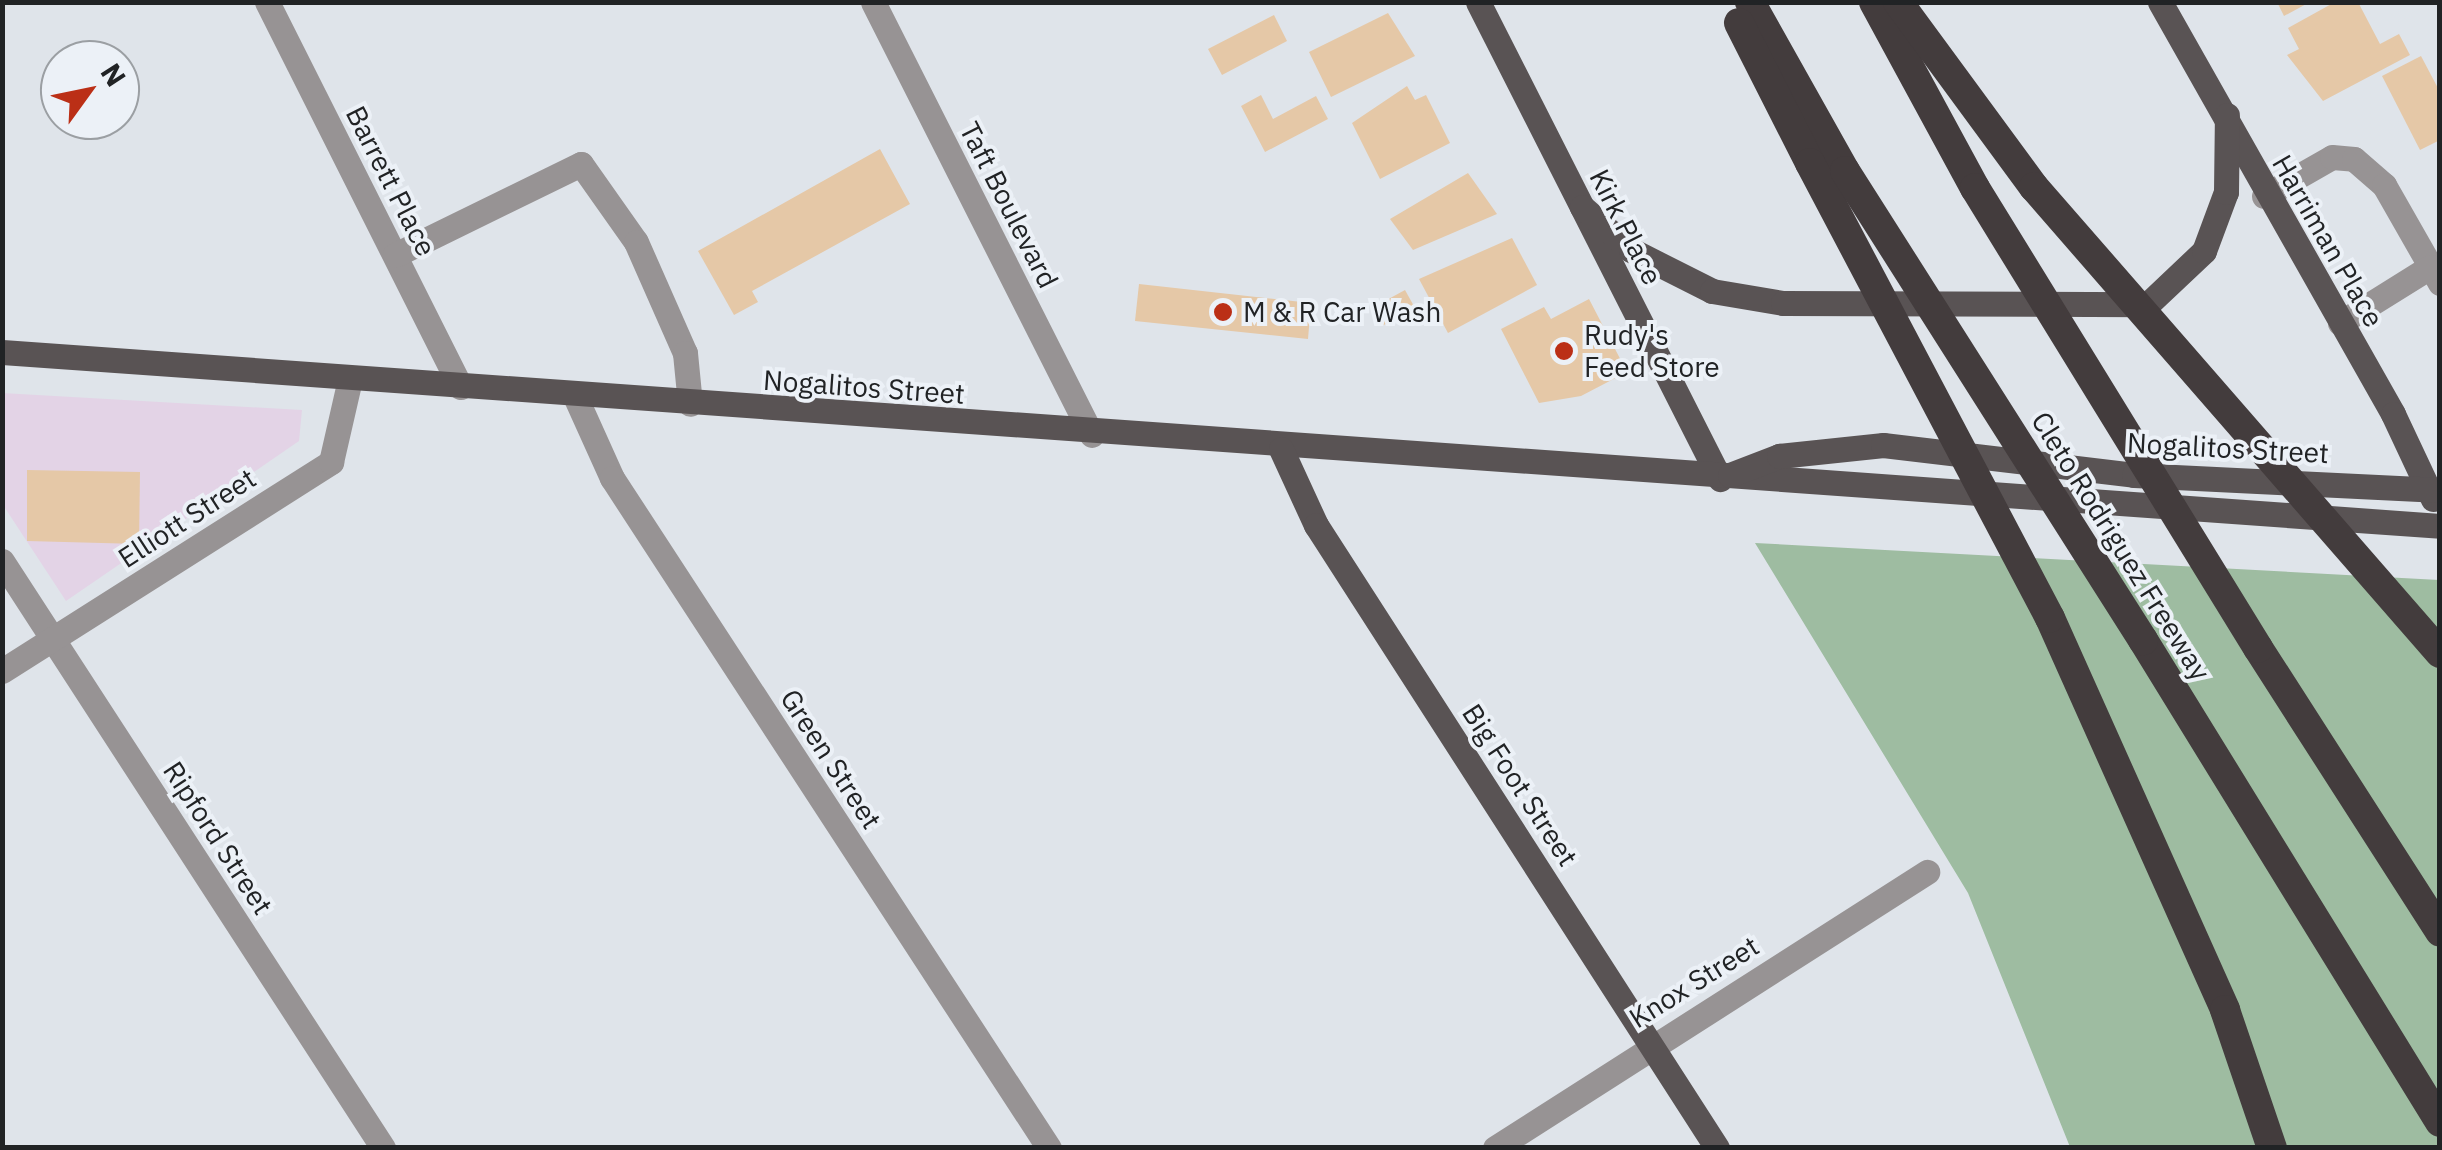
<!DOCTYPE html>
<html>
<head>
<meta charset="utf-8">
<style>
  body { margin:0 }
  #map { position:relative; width:2442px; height:1150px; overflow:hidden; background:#dfe4ea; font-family:"IBM Plex Sans",sans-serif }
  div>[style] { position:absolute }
  .commercial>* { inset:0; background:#e3d3e6 }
  .green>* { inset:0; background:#9ebca1 }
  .building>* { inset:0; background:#e5c8a7 }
  .minor>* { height:25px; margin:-12.5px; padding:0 12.5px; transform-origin:12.5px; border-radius:12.5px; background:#979394 }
  .major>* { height:25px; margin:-12.5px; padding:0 12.5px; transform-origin:12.5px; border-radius:12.5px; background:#595354 }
  .highway>* { height:30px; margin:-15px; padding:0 15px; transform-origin:15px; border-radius:15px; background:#433c3d }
  .highway-bridge>* { height:30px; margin:-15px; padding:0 15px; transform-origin:15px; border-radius:15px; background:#433c3d }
  .dots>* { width:28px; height:28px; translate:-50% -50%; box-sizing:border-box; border:5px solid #ecf1f7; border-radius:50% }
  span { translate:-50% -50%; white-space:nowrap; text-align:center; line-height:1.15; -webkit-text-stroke:8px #ecf1f7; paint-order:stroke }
  .street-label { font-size:28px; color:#212325 }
  .poi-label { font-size:28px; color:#212325 }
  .left { translate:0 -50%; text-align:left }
  .frame { position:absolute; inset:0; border:5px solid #212325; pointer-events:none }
  .north { position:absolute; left:40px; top:40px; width:100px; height:100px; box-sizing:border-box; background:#ecf1f7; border:2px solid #9b9fa3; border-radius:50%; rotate:57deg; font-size:28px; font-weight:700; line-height:40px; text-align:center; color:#212325 }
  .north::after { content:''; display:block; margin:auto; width:35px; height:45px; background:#bb2f16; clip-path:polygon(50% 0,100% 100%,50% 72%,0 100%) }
</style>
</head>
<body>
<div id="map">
  <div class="commercial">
    <i style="clip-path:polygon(2px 393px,302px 410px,299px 441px,66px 601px,3px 505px)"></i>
  </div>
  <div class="green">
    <i style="clip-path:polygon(1755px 543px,2439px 580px,2439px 1147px,2070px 1147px,1968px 893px)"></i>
  </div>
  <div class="building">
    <i style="clip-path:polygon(2277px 2px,2310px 2px,2284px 16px)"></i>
    <i style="clip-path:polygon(2335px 2px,2358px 2px,2380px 44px,2399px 34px,2410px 55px,2323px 101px,2287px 55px,2299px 49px,2288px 28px)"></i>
    <i style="clip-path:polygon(1388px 13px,1415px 56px,1331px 97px,1309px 52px)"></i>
    <i style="clip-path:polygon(1274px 15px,1287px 41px,1222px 75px,1208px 49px)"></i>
    <i style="clip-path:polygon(2421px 56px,2440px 92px,2440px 140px,2420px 150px,2382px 76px)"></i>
    <i style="clip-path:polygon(1407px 86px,1415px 100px,1426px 95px,1450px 143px,1380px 179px,1352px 123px)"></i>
    <i style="clip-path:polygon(1261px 95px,1273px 119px,1316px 96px,1328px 119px,1265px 152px,1241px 106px)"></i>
    <i style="clip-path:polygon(880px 149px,910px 204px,752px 291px,758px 302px,734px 315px,698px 251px)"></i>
    <i style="clip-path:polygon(1468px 173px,1497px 214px,1413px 250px,1390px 219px)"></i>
    <i style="clip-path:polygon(1512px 238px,1537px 285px,1448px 333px,1419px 279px)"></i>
    <i style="clip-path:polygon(1139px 284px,1311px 303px,1308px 339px,1135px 321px)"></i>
    <i style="clip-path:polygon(1405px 290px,1415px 308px,1382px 326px,1372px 308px)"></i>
    <i style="clip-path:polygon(1589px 299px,1627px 372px,1581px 396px,1539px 403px,1501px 329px,1544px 307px,1551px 319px)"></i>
    <i style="clip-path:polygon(27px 470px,140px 472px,139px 544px,27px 541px)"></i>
  </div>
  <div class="minor">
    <i style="left:267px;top:2px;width:431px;rotate:63.3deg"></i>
    <i style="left:873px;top:2px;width:485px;rotate:63.2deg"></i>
    <i style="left:2264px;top:196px;width:78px;rotate:-29.8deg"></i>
    <i style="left:2332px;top:157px;width:22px;rotate:5deg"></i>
    <i style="left:2354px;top:159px;width:40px;rotate:41deg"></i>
    <i style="left:2384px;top:185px;width:113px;rotate:60.3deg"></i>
    <i style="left:395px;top:255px;width:207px;rotate:-26.1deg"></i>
    <i style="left:581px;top:164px;width:95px;rotate:54.8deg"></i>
    <i style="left:636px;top:242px;width:121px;rotate:66.2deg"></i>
    <i style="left:685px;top:353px;width:51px;rotate:84.4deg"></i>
    <i style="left:2340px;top:323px;width:106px;rotate:-31.9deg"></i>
    <i style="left:575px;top:396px;width:90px;rotate:65.7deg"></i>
    <i style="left:612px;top:478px;width:800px;rotate:56.89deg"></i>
    <i style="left:2px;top:561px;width:700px;rotate:57.01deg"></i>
    <i style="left:2px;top:671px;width:390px;rotate:-32.4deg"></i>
    <i style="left:331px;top:462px;width:85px;rotate:-77.1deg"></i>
    <i style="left:1495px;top:1148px;width:513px;rotate:-32.57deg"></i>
  </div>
  <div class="major">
    <i style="left:1478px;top:2px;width:535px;rotate:63.1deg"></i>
    <i style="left:2160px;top:2px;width:473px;rotate:60.5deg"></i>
    <i style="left:2393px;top:414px;width:94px;rotate:64.8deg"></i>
    <i style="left:1582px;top:207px;width:65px;rotate:41.3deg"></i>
    <i style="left:1631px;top:250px;width:91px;rotate:26.8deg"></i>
    <i style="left:1712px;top:291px;width:72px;rotate:9.6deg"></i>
    <i style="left:1783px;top:303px;width:365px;rotate:0.2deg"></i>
    <i style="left:2148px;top:304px;width:77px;rotate:-43.4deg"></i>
    <i style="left:2204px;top:251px;width:63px;rotate:-69.6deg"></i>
    <i style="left:2226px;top:192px;width:77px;rotate:-89.3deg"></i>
    <i style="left:2px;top:352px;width:2444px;rotate:4.08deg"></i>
    <i style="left:1281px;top:449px;width:84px;rotate:65.3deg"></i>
    <i style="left:1316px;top:525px;width:741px;rotate:57.23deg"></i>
    <i style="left:1730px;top:475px;width:53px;rotate:-21.2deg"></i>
    <i style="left:1779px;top:456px;width:105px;rotate:-6deg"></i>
    <i style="left:1883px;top:445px;width:253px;rotate:6.8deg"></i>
    <i style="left:2134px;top:475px;width:306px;rotate:2.8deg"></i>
  </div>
  <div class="highway">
    <i style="left:1750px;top:2px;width:194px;rotate:60.7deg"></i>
    <i style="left:1874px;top:2px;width:212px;rotate:61.5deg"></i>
    <i style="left:1898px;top:2px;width:230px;rotate:53.7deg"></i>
    <i style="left:1739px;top:23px;width:157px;rotate:63.1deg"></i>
    <i style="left:2050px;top:618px;width:429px;rotate:65.9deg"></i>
    <i style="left:2225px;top:1010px;width:146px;rotate:71.2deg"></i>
    <i style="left:2143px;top:640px;width:566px;rotate:58.36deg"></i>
    <i style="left:2258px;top:648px;width:337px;rotate:57.3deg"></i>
  </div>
  <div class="highway-bridge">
    <i style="left:1810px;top:163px;width:514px;rotate:62.19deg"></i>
    <i style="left:1845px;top:171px;width:556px;rotate:57.57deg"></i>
    <i style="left:2034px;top:187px;width:618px;rotate:48.94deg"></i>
    <i style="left:1975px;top:188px;width:540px;rotate:58.4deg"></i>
  </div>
  <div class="dots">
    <i style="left:1223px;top:312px;background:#bb2f16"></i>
    <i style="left:1564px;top:351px;background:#bb2f16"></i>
  </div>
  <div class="street-label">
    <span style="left:391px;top:181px;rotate:63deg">Barrett Place</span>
    <span style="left:1009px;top:205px;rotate:63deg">Taft Boulevard</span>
    <span style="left:1626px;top:227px;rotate:63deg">Kirk Place</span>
    <span style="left:2328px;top:241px;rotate:60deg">Harriman Place</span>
    <span style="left:864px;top:387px;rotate:4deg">Nogalitos Street</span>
    <span style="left:2228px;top:448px;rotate:3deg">Nogalitos Street</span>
    <span style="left:187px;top:518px;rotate:-33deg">Elliott Street</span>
    <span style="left:2121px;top:546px;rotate:58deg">Cleto Rodriguez Freeway</span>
    <span style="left:831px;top:759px;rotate:57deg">Green Street</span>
    <span style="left:1520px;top:785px;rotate:57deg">Big Foot Street</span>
    <span style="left:218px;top:838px;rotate:57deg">Ripford Street</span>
    <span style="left:1694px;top:982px;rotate:-32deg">Knox Street</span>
  </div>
  <div class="poi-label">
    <span class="left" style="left:1243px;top:312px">M &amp; R Car Wash</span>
    <span class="left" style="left:1584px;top:351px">Rudy's<br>Feed Store</span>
  </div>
  <div class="frame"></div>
  <div class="north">N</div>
</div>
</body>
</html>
